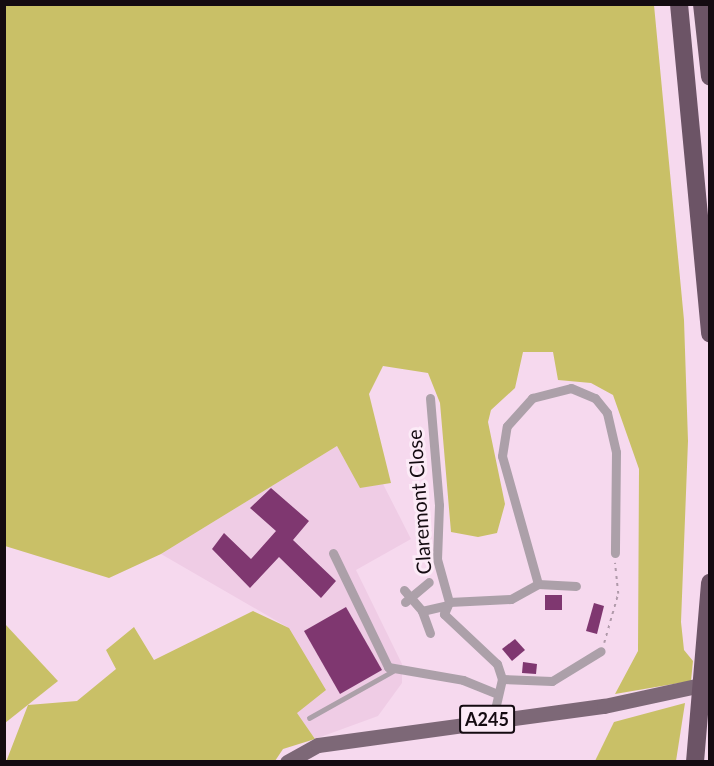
<!DOCTYPE html>
<html>
<head>
<meta charset="utf-8">
<style>
  body { margin:0 }
  #map { position:relative; width:714px; height:766px; overflow:hidden; background:#f6d9ee; font-family:Lato,sans-serif }
  div>[style] { position:absolute }
  .built>* { inset:0; background:#efcce5 }
  .green>* { inset:0; background:#c9c067 }
  .building>* { inset:0; background:#7f3770 }
  .path>* { height:1.5px; margin-top:-0.75px; transform-origin:0; background:repeating-linear-gradient(90deg,#b09aaa 0 3px,transparent 0 7.5px) }
  .lane>* { height:4.5px; margin:-2.25px; padding:0 2.25px; transform-origin:2.25px; border-radius:2.25px; background:#aca0a9 }
  .street>* { height:9px; margin:-4.5px; padding:0 4.5px; transform-origin:4.5px; border-radius:4.5px; background:#aca0a9 }
  .primary>* { height:15px; margin:-7.5px; padding:0 7.5px; transform-origin:7.5px; border-radius:7.5px; background:#7d6877 }
  .highway>* { height:18px; margin:-9px; padding:0 9px; transform-origin:9px; border-radius:9px; background:#6c5466 }
  span { translate:-50% -50%; white-space:nowrap; text-align:center; line-height:1.15; -webkit-text-stroke:6px #fcebf7; paint-order:stroke }
  .shield-label span { padding:2px 4px; background:#fcebf7; border:2px solid; border-radius:4px; -webkit-text-stroke-width:0 }
  .shield-label { font-size:18px; color:#140b11; font-weight:700 }
  .street-label { font-size:20px; color:#140b11 }
  .frame { position:absolute; inset:0; border:6px solid #140b11; pointer-events:none }
</style>
</head>
<body>
<div id="map">
  <div class="built">
    <i style="clip-path:polygon(337px 446px,360px 487px,383px 484px,411px 539px,356px 570px,402px 664px,402px 683px,378px 716px,315px 739px,296px 714px,289px 628px,161px 554px)"></i>
  </div>
  <div class="green">
    <i style="clip-path:polygon(4px 5px,654px 5px,684px 320px,688px 441px,681px 622px,684px 650px,693px 661px,691px 681px,615px 694px,638px 651px,639px 469px,613px 395px,591px 383px,558px 380px,553px 352px,523px 352px,515px 388px,491px 410px,488px 422px,505px 504px,497px 533px,478px 537px,451px 532px,440px 403px,428px 373px,383px 366px,369px 394px,391px 483px,360px 488px,337px 446px,161px 554px,109px 578px,5px 546px)"></i>
    <i style="clip-path:polygon(253px 611px,289px 628px,326px 690px,297px 713px,315px 739px,283px 749px,275px 761px,6px 762px,28px 705px,77px 701px,116px 669px,106px 650px,134px 627px,154px 660px)"></i>
    <i style="clip-path:polygon(5px 624px,58px 681px,5px 723px,4px 723px)"></i>
    <i style="clip-path:polygon(685px 703px,676px 761px,595px 761px,614px 722px)"></i>
  </div>
  <div class="building">
    <i style="clip-path:polygon(271px 488px,309px 521px,293px 540px,336px 581px,321px 598px,279px 557px,250px 588px,212px 549px,224px 533px,251px 559px,276px 531px,250px 508px)"></i>
    <i style="clip-path:polygon(545px 595px,562px 595px,562px 610px,545px 610px)"></i>
    <i style="clip-path:polygon(594px 603px,604px 606px,597px 634px,586px 631px)"></i>
    <i style="clip-path:polygon(346px 607px,382px 670px,340px 694px,304px 631px)"></i>
    <i style="clip-path:polygon(515px 639px,525px 650px,512px 661px,502px 649px)"></i>
    <i style="clip-path:polygon(523px 662px,537px 664px,536px 674px,522px 673px)"></i>
  </div>
  <div class="path">
    <i style="left:604px;top:643px;width:51px;rotate:-74.1deg"></i>
    <i style="left:618px;top:594px;width:31px;rotate:-96deg"></i>
  </div>
  <div class="lane">
    <i style="left:309px;top:718px;width:96px;rotate:-29.2deg"></i>
  </div>
  <div class="street">
    <i style="left:430px;top:398px;width:107px;rotate:85.2deg"></i>
    <i style="left:439px;top:505px;width:54px;rotate:92.1deg"></i>
    <i style="left:437px;top:559px;width:45px;rotate:74.4deg"></i>
    <i style="left:333px;top:553px;width:127px;rotate:64.2deg"></i>
    <i style="left:388px;top:667px;width:76px;rotate:9.8deg"></i>
    <i style="left:463px;top:680px;width:35px;rotate:22deg"></i>
    <i style="left:538px;top:584px;width:38px;rotate:3deg"></i>
    <i style="left:404px;top:590px;width:28px;rotate:49deg"></i>
    <i style="left:405px;top:602px;width:31px;rotate:-40deg"></i>
    <i style="left:430px;top:633px;width:23px;rotate:-110deg"></i>
    <i style="left:422px;top:611px;width:26px;rotate:-13deg"></i>
    <i style="left:502px;top:679px;width:50px;rotate:2.3deg"></i>
    <i style="left:552px;top:681px;width:57px;rotate:-31.5deg"></i>
    <i style="left:493px;top:718px;width:40px;rotate:-77deg"></i>
    <i style="left:502px;top:679px;width:16px;rotate:-108deg"></i>
    <i style="left:497px;top:664px;width:73px;rotate:-136.7deg"></i>
    <i style="left:444px;top:614px;width:13px;rotate:-67deg"></i>
    <i style="left:449px;top:602px;width:62px;rotate:-2.8deg"></i>
    <i style="left:511px;top:599px;width:31px;rotate:-29deg"></i>
    <i style="left:538px;top:584px;width:133px;rotate:-105.7deg"></i>
    <i style="left:502px;top:456px;width:30px;rotate:-81deg"></i>
    <i style="left:507px;top:426px;width:38px;rotate:-48deg"></i>
    <i style="left:532px;top:398px;width:40px;rotate:-14.4deg"></i>
    <i style="left:571px;top:388px;width:26px;rotate:23deg"></i>
    <i style="left:595px;top:398px;width:19px;rotate:51deg"></i>
    <i style="left:607px;top:413px;width:40px;rotate:77deg"></i>
    <i style="left:616px;top:452px;width:101px;rotate:90.6deg"></i>
  </div>
  <div class="primary">
    <i style="left:287px;top:762px;width:35px;rotate:-29deg"></i>
    <i style="left:318px;top:745px;width:289px;rotate:-7.8deg"></i>
    <i style="left:604px;top:706px;width:108px;rotate:-12.2deg"></i>
  </div>
  <div class="highway">
    <i style="left:679px;top:4px;width:331px;rotate:84.6deg"></i>
    <i style="left:702px;top:4px;width:73px;rotate:83.7deg"></i>
    <i style="left:695px;top:762px;width:180px;rotate:-85.2deg"></i>
  </div>
  <div class="shield-label">
    <span style="left:487px;top:719px">A245</span>
  </div>
  <div class="street-label">
    <span style="left:419px;top:502px;rotate:-94deg">Claremont Close</span>
  </div>
  <div class="frame"></div>
</div>
</body>
</html>
